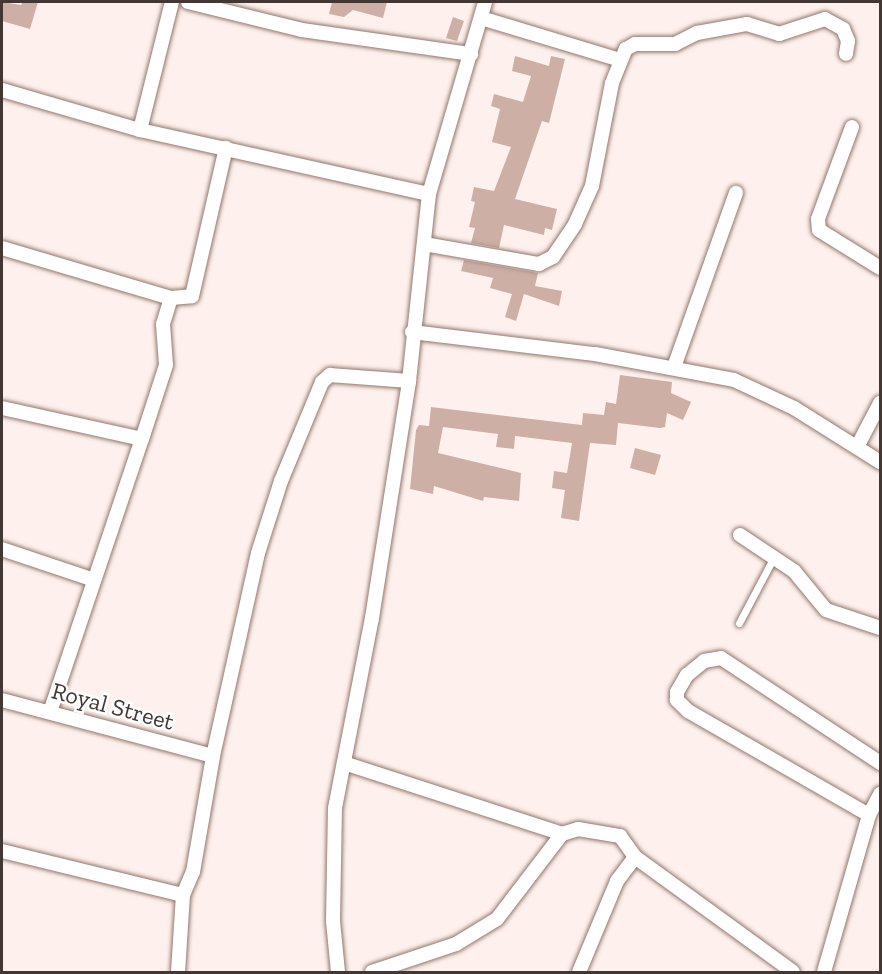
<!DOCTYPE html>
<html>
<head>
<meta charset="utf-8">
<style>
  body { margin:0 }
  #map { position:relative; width:882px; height:974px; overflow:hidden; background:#fef1ed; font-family:"Zilla Slab",serif }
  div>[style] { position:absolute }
  .building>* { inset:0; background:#cdafa5 }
  .roads { filter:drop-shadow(0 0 2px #92766d) drop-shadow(0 0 2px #92766d) }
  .service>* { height:7px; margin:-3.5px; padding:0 3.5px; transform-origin:3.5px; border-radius:3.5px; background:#fff }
  .minor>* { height:14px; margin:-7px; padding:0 7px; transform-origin:7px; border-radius:7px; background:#fff }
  span { translate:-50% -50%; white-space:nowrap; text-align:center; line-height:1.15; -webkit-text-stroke:5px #fff; paint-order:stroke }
  .street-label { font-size:24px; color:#433733 }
  .frame { position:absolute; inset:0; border:3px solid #433733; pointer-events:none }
</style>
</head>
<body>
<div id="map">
  <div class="building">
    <i style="clip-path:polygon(2px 2px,21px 5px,23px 2px,38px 2px,30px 29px,2px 21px)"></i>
    <i style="clip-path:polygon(332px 2px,387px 2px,383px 18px,353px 10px,344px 17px,329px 14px)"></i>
    <i style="clip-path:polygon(453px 17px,464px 21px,457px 41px,446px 38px)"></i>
    <i style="clip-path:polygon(515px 56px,549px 66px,551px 56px,565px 59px,549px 123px,542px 121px,515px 199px,557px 209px,552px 230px,545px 228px,544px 235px,504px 225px,499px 248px,471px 243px,475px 228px,469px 227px,475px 202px,471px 201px,474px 187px,494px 191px,511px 147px,492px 142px,500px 109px,491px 106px,494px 94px,523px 102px,531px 76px,512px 71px)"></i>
    <i style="clip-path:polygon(464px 260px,538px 273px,535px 286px,562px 291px,559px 306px,524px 294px,516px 321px,505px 317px,512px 294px,490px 288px,493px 278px,461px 271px)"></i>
    <i style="clip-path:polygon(620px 375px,672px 382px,671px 393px,691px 402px,683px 420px,667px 413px,665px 427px,660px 428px,618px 423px,616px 445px,590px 443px,579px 521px,561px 518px,565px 490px,552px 488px,554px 471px,567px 473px,572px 443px,515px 436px,514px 449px,496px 447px,498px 434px,443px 427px,438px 453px,521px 473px,519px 501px,484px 497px,483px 501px,434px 486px,433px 494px,410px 489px,416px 430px,419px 425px,429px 426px,431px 407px,582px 425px,583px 413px,604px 415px,606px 402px,616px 404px)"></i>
    <i style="clip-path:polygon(635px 448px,661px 455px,655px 475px,630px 468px)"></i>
  </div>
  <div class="roads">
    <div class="service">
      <i style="left:739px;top:623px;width:75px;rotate:-62.1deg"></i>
    </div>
    <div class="minor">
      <i style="left:188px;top:2px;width:117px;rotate:13.8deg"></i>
      <i style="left:302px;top:30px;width:171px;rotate:8.1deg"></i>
      <i style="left:481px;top:18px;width:145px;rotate:16.8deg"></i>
      <i style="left:2px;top:90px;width:144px;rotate:16.2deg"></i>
      <i style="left:140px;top:130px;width:296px;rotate:12.5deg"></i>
      <i style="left:852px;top:127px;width:98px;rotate:110.3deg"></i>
      <i style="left:818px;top:219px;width:11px;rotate:85deg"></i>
      <i style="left:819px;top:230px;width:72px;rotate:31.9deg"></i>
      <i style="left:140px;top:130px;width:132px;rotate:-76deg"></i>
      <i style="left:424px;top:244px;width:117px;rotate:9.9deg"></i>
      <i style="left:539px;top:264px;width:16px;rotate:-27deg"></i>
      <i style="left:553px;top:257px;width:40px;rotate:-56deg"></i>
      <i style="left:575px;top:224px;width:42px;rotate:-65.9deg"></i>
      <i style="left:592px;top:186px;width:105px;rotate:-79deg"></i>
      <i style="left:612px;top:83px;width:37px;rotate:-68deg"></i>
      <i style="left:626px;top:49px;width:10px;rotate:-29deg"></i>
      <i style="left:635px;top:44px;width:40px"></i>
      <i style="left:675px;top:44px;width:25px;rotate:-27deg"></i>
      <i style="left:697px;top:33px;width:51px;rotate:-10.2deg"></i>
      <i style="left:747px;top:24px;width:34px;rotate:17deg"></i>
      <i style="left:779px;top:34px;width:48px;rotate:-18.1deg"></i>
      <i style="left:825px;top:19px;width:21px;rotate:29deg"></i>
      <i style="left:843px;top:29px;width:13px;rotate:67deg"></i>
      <i style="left:848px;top:41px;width:13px;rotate:99deg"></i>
      <i style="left:2px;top:248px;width:176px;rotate:16.5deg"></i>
      <i style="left:171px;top:298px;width:21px;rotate:-5deg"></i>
      <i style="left:192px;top:296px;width:152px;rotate:-77.1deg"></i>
      <i style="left:412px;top:332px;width:184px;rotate:6.9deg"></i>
      <i style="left:595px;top:354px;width:141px;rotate:10.6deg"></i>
      <i style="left:734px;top:380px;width:66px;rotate:25deg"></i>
      <i style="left:794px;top:408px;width:102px;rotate:32.1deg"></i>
      <i style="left:674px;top:367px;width:185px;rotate:-70.4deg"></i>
      <i style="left:2px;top:408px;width:143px;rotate:12.5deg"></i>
      <i style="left:142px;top:439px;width:78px;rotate:-72deg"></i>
      <i style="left:166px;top:365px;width:41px;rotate:-94.2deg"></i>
      <i style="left:163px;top:324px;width:27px;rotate:-73deg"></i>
      <i style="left:857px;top:447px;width:50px;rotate:-62.4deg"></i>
      <i style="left:740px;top:535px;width:65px;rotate:33.7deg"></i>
      <i style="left:794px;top:571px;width:50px;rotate:50.6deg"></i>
      <i style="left:826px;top:610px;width:57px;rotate:18.4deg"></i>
      <i style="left:2px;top:549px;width:97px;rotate:18.6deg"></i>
      <i style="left:2px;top:700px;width:218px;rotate:14.9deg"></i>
      <i style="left:50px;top:712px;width:288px;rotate:-71.4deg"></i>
      <i style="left:344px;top:763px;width:229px;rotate:18deg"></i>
      <i style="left:869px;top:815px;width:209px;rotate:-150.1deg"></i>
      <i style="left:688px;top:711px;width:16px;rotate:-135deg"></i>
      <i style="left:677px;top:700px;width:8px;rotate:-90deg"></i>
      <i style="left:677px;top:692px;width:20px;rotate:-60deg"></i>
      <i style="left:687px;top:675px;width:22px;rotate:-39deg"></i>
      <i style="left:704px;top:661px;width:17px;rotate:-10deg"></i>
      <i style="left:721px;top:658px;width:191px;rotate:33.4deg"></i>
      <i style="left:2px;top:851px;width:186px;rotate:13.7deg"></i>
      <i style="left:183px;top:895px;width:25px;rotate:-67deg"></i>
      <i style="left:193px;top:872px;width:118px;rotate:-80.2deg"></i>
      <i style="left:213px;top:756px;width:208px;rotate:-77.5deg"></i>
      <i style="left:258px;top:553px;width:76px;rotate:-72.3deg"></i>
      <i style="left:281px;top:481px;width:107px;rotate:-67.5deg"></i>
      <i style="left:322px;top:382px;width:11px;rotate:-41deg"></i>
      <i style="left:330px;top:375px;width:79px;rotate:4.3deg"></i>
      <i style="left:178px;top:972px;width:77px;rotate:-86.3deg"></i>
      <i style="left:338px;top:972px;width:51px;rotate:-95.6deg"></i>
      <i style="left:333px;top:921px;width:113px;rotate:-89deg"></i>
      <i style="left:335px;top:808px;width:194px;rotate:-79deg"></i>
      <i style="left:372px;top:618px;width:240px;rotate:-81.1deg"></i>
      <i style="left:409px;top:381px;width:188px;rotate:-83.9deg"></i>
      <i style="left:429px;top:194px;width:200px;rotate:-73.7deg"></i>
      <i style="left:372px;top:972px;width:89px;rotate:-18.4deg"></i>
      <i style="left:456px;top:944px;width:48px;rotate:-31.4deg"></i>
      <i style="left:497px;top:919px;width:107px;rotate:-52.6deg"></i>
      <i style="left:562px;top:834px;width:17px;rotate:-17deg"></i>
      <i style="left:578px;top:829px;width:43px;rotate:9.5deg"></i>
      <i style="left:620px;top:836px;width:26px;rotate:54deg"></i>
      <i style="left:635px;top:857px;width:195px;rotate:36deg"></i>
      <i style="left:579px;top:972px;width:99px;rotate:-67.3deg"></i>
      <i style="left:617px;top:881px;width:30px;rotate:-53deg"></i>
      <i style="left:824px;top:972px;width:163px;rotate:-74deg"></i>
      <i style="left:869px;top:815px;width:24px;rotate:-62deg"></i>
    </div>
  </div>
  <div class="street-label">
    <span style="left:113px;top:706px;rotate:15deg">Royal Street</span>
  </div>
  <div class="frame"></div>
</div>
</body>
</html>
